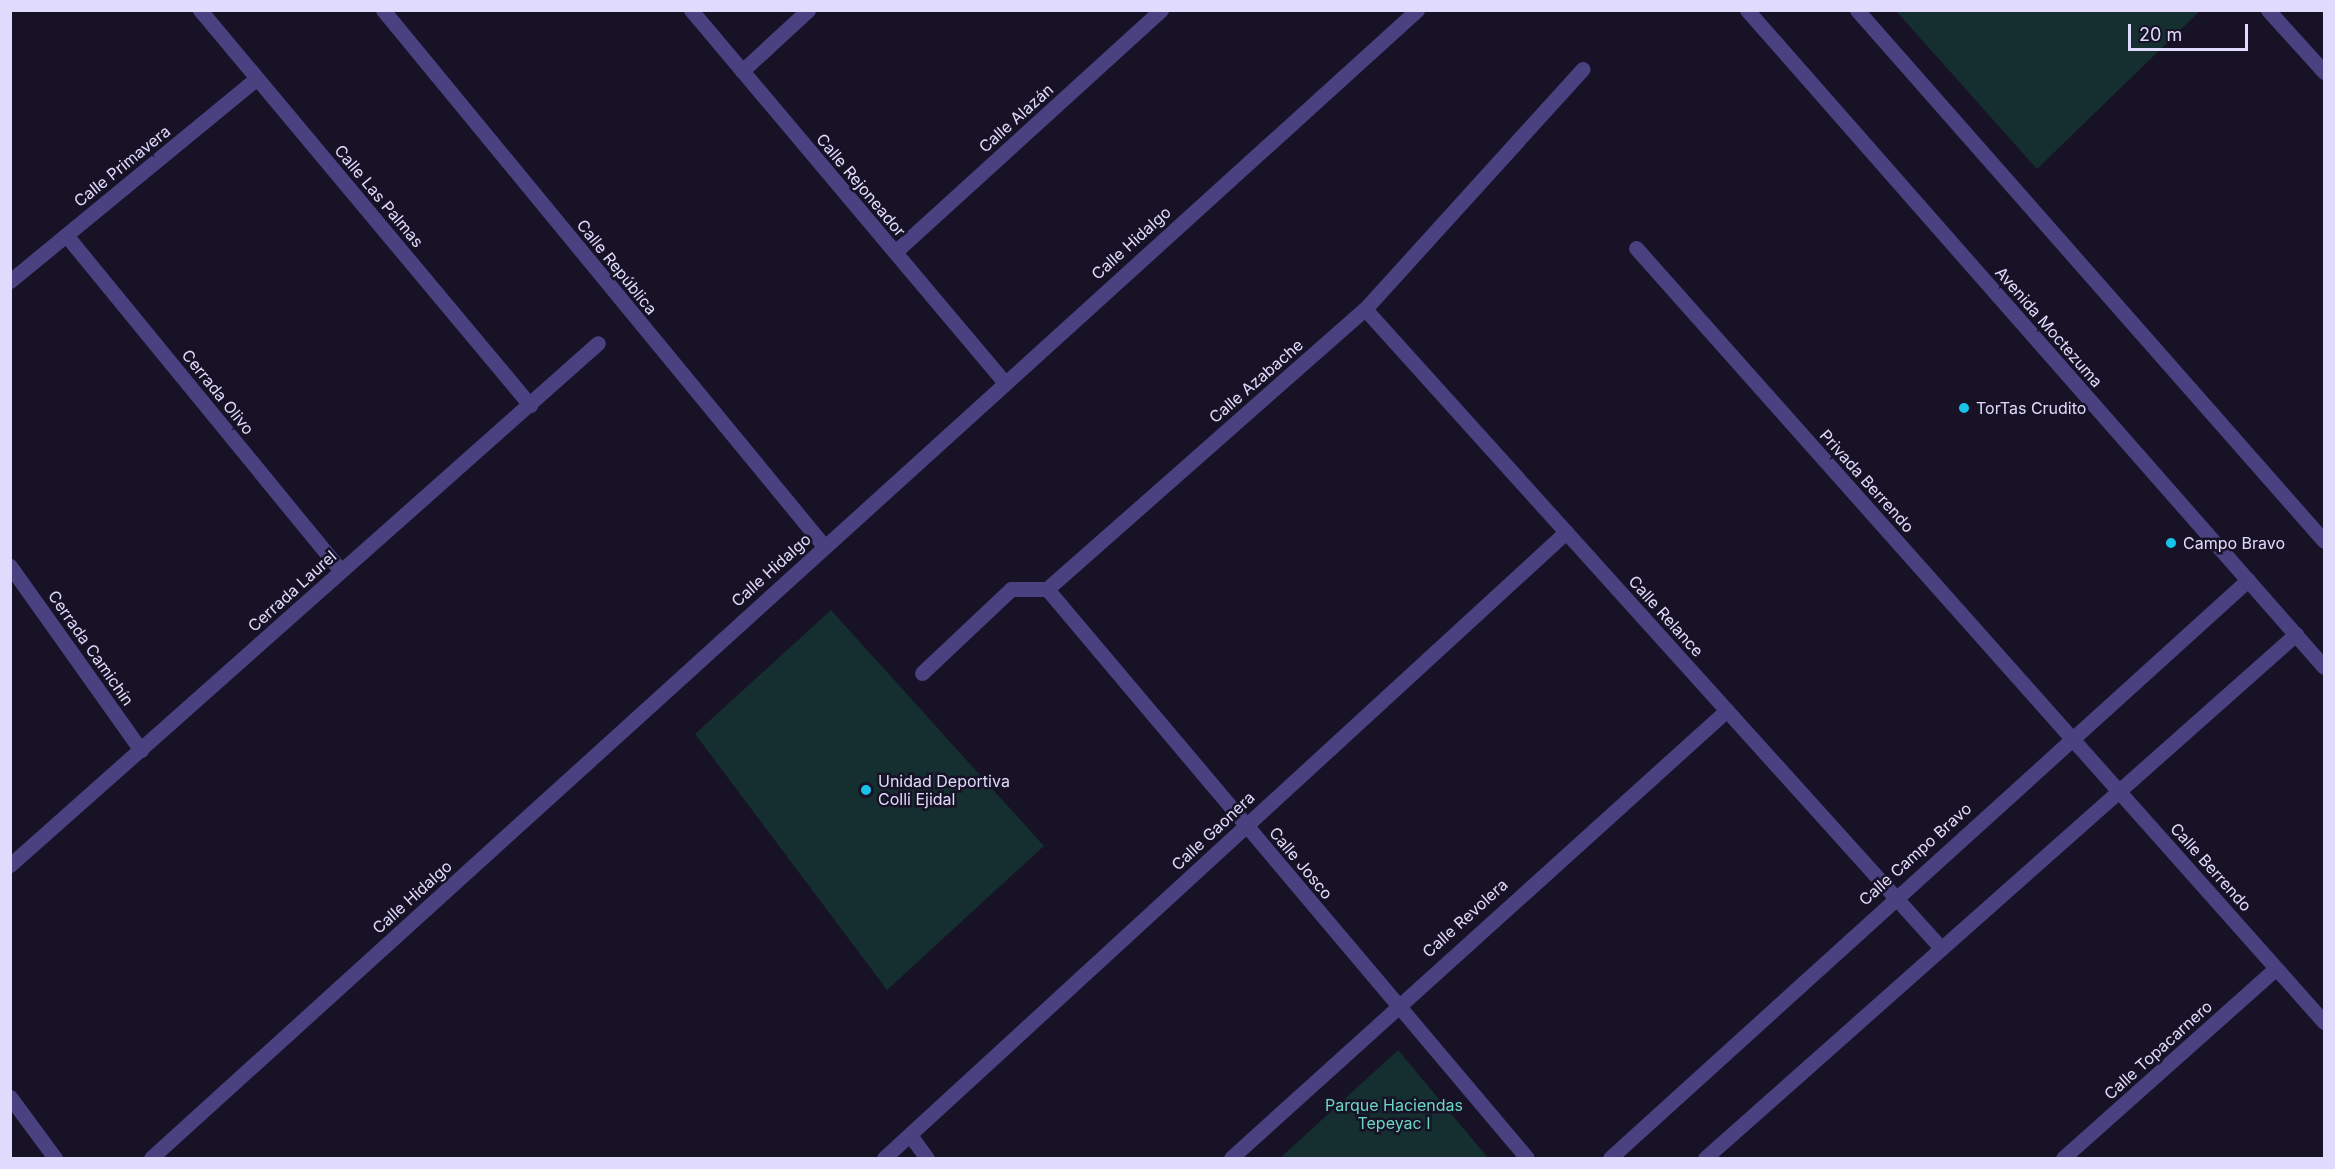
<!DOCTYPE html>
<html>
<head>
<meta charset="utf-8">
<style>
  body { margin:0 }
  #map { position:relative; width:2335px; height:1169px; overflow:hidden; background:#171226; font-family:Inter,sans-serif }
  div>[style] { position:absolute }
  .green>* { inset:0; background:#152e2f }
  .minor>* { height:15px; margin:-7.5px; padding:0 7.5px; transform-origin:7.5px; border-radius:7.5px; background:#494180 }
  .tertiary>* { height:15px; margin:-7.5px; padding:0 7.5px; transform-origin:7.5px; border-radius:7.5px; background:#494180 }
  .dots>* { width:16px; height:16px; translate:-50% -50%; box-sizing:border-box; border:3px solid #171226; border-radius:50% }
  span { translate:-50% -50%; white-space:nowrap; text-align:center; line-height:1.15; -webkit-text-stroke:5px #171226; paint-order:stroke }
  .street-label { font-size:16px; color:#e0dafc }
  .poi-label { font-size:16px; color:#e0dafc }
  .left { translate:0 -50%; text-align:left }
  .park-label { font-size:16px; color:#6bd6c5 }
  .frame { position:absolute; inset:0; border:12px solid #e0dafc; pointer-events:none }
  .scale { position:absolute; left:2128px; top:24px; width:120px; height:27px; box-sizing:border-box; border:3px solid #e0dafc; border-top:0; padding-left:8px; font-size:18px; line-height:21px; white-space:nowrap; color:#e0dafc; -webkit-text-stroke:4px #171226; paint-order:stroke }
</style>
</head>
<body>
<div id="map">
  <div class="green">
    <i style="clip-path:polygon(1896px 11px,2200px 11px,2037px 169px)"></i>
    <i style="clip-path:polygon(831px 610px,1044px 846px,887px 990px,695px 734px)"></i>
    <i style="clip-path:polygon(1398px 1050px,1488px 1158px,1280px 1158px)"></i>
  </div>
  <div class="minor">
    <i style="left:200px;top:10px;width:515px;rotate:50.12deg"></i>
    <i style="left:383px;top:10px;width:694px;rotate:50.55deg"></i>
    <i style="left:691px;top:10px;width:486px;rotate:49.9deg"></i>
    <i style="left:2268px;top:10px;width:84px;rotate:47.9deg"></i>
    <i style="left:742px;top:71px;width:90px;rotate:-42.7deg"></i>
    <i style="left:66px;top:235px;width:434px;rotate:50.7deg"></i>
    <i style="left:1636px;top:248px;width:1036px;rotate:48.37deg"></i>
    <i style="left:895px;top:252px;width:360px;rotate:-42.3deg"></i>
    <i style="left:10px;top:281px;width:318px;rotate:-39.4deg"></i>
    <i style="left:1365px;top:309px;width:859px;rotate:47.97deg"></i>
    <i style="left:10px;top:566px;width:226px;rotate:54.6deg"></i>
    <i style="left:1047px;top:589px;width:744px;rotate:49.85deg"></i>
    <i style="left:922px;top:673px;width:122px;rotate:-43.3deg"></i>
    <i style="left:1011px;top:589px;width:36px"></i>
    <i style="left:1047px;top:589px;width:424px;rotate:-41.4deg"></i>
    <i style="left:1365px;top:309px;width:324px;rotate:-47.8deg"></i>
    <i style="left:10px;top:865px;width:786px;rotate:-41.6deg"></i>
    <i style="left:10px;top:1097px;width:76px;rotate:53.6deg"></i>
    <i style="left:910px;top:1135px;width:29px;rotate:54deg"></i>
    <i style="left:151px;top:1158px;width:1709px;rotate:-42.2deg"></i>
    <i style="left:884px;top:1158px;width:926px;rotate:-42.55deg"></i>
    <i style="left:1231px;top:1158px;width:668px;rotate:-42.09deg"></i>
    <i style="left:1610px;top:1158px;width:861px;rotate:-42.18deg"></i>
    <i style="left:1705px;top:1158px;width:790px;rotate:-41.56deg"></i>
    <i style="left:2063px;top:1158px;width:285px;rotate:-41.7deg"></i>
  </div>
  <div class="tertiary">
    <i style="left:1747px;top:10px;width:874px;rotate:48.71deg"></i>
    <i style="left:1857px;top:10px;width:707px;rotate:48.67deg"></i>
  </div>
  <div class="dots">
    <i style="left:1964px;top:408px;background:#17c3eb"></i>
    <i style="left:2171px;top:543px;background:#17c3eb"></i>
    <i style="left:866px;top:790px;background:#17c3eb"></i>
  </div>
  <div class="street-label">
    <span style="left:1016px;top:118px;rotate:-42deg">Calle Alazán</span>
    <span style="left:122px;top:166px;rotate:-39deg">Calle Primavera</span>
    <span style="left:861px;top:185px;rotate:50deg">Calle Rejoneador</span>
    <span style="left:379px;top:196px;rotate:50deg">Calle Las Palmas</span>
    <span style="left:1131px;top:243px;rotate:-42deg">Calle Hidalgo</span>
    <span style="left:617px;top:267px;rotate:51deg">Calle República</span>
    <span style="left:2049px;top:327px;rotate:49deg">Avenida Moctezuma</span>
    <span style="left:1256px;top:381px;rotate:-41deg">Calle Azabache</span>
    <span style="left:218px;top:392px;rotate:51deg">Cerrada Olivo</span>
    <span style="left:1867px;top:481px;rotate:48deg">Privada Berrendo</span>
    <span style="left:771px;top:570px;rotate:-42deg">Calle Hidalgo</span>
    <span style="left:292px;top:591px;rotate:-42deg">Cerrada Laurel</span>
    <span style="left:1666px;top:616px;rotate:48deg">Calle Relance</span>
    <span style="left:91px;top:648px;rotate:55deg">Cerrada Camichín</span>
    <span style="left:1213px;top:831px;rotate:-43deg">Calle Gaonera</span>
    <span style="left:1915px;top:854px;rotate:-42deg">Calle Campo Bravo</span>
    <span style="left:1301px;top:863px;rotate:50deg">Calle Josco</span>
    <span style="left:2211px;top:867px;rotate:48deg">Calle Berrendo</span>
    <span style="left:412px;top:897px;rotate:-42deg">Calle Hidalgo</span>
    <span style="left:1465px;top:918px;rotate:-42deg">Calle Revolera</span>
    <span style="left:2158px;top:1050px;rotate:-42deg">Calle Topacarnero</span>
  </div>
  <div class="poi-label">
    <span class="left" style="left:1976px;top:408px">TorTas Crudito</span>
    <span class="left" style="left:2183px;top:543px">Campo Bravo</span>
    <span class="left" style="left:878px;top:790px">Unidad Deportiva<br>Colli Ejidal</span>
  </div>
  <div class="park-label">
    <span style="left:1394px;top:1114px">Parque Haciendas<br>Tepeyac I</span>
  </div>
  <div class="frame"></div>
  <div class="scale">20 m</div>
</div>
</body>
</html>
